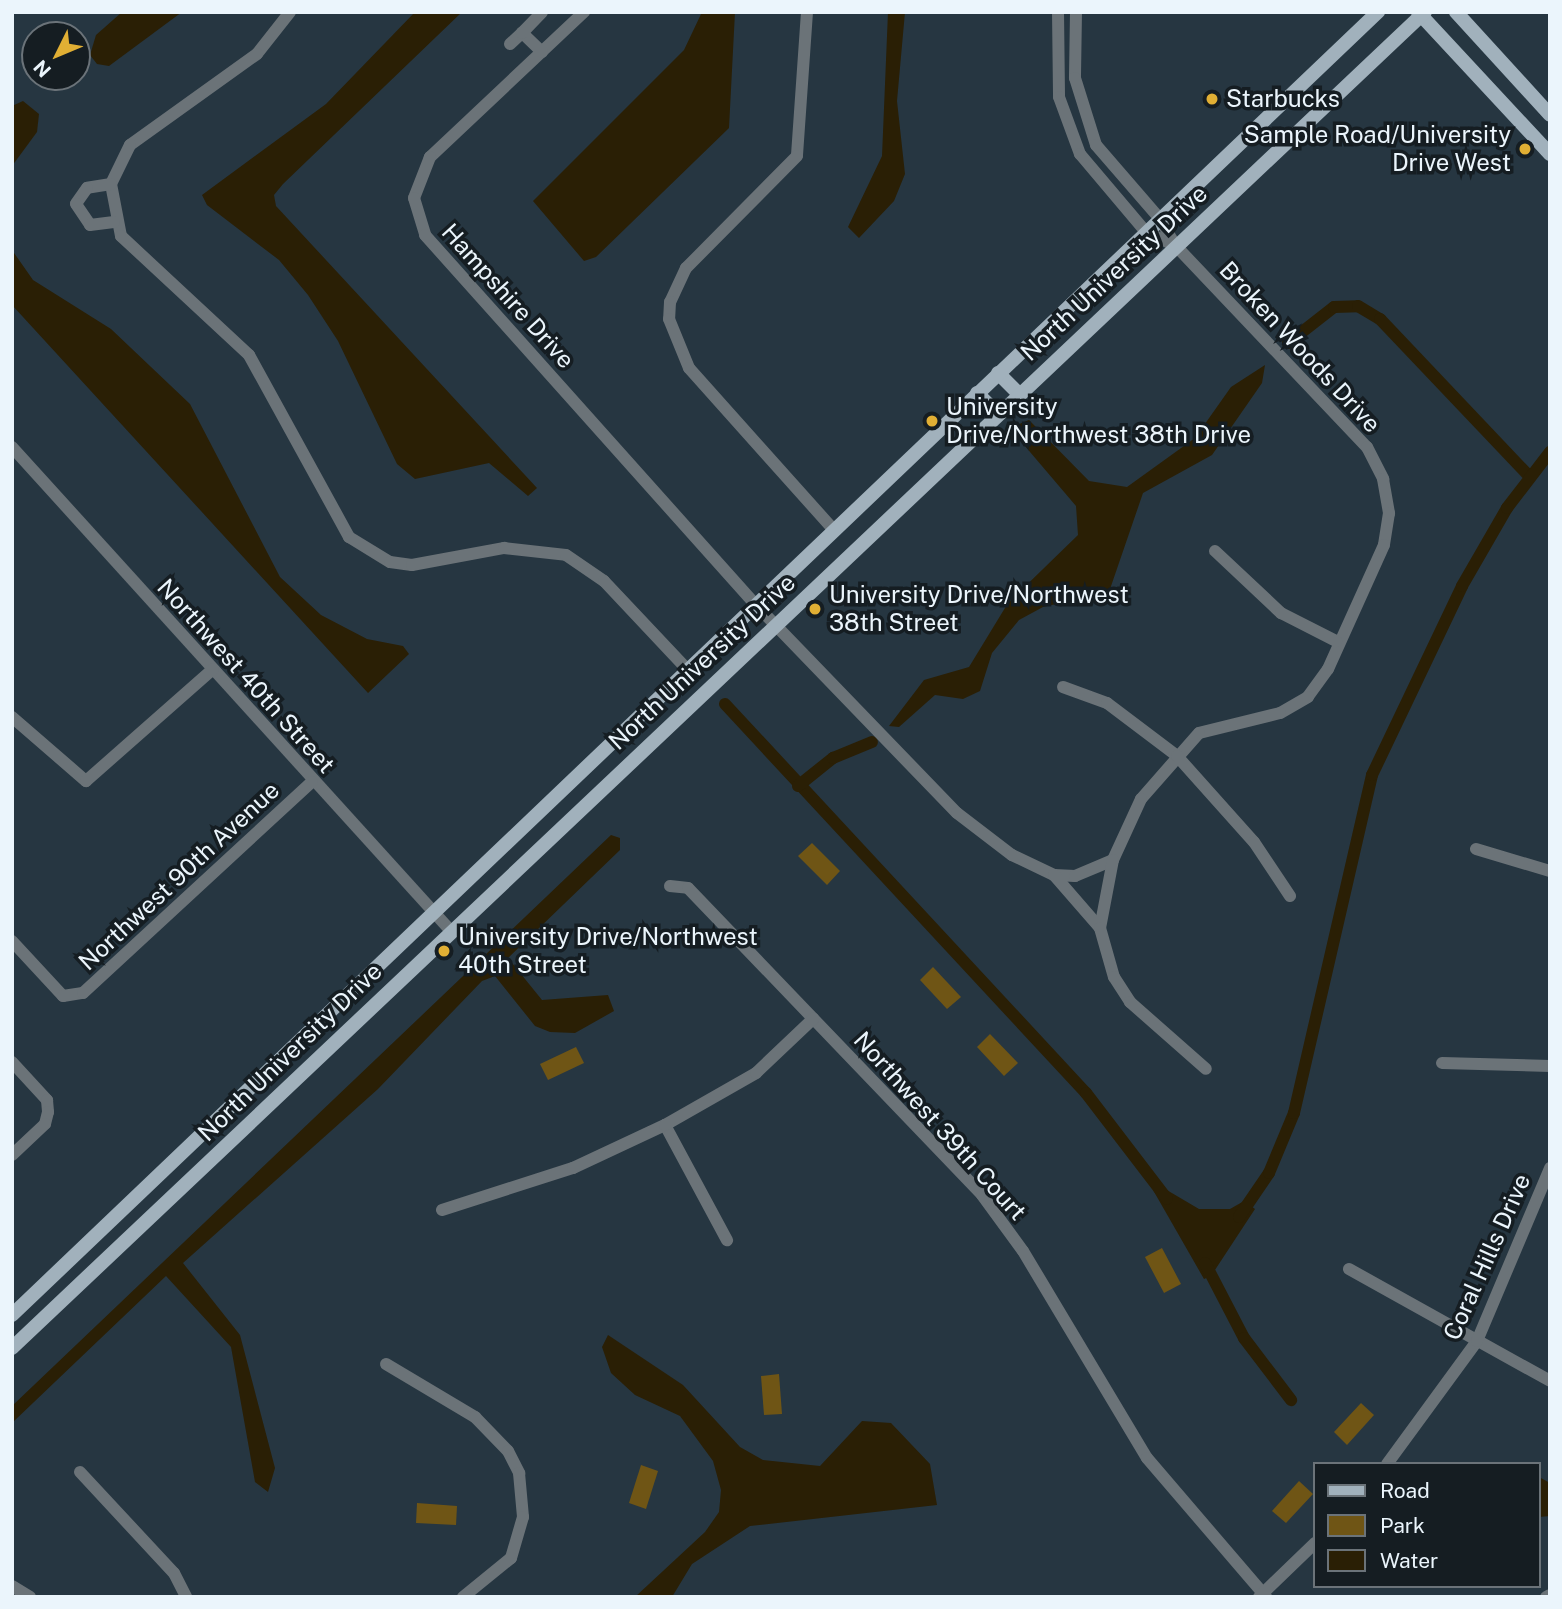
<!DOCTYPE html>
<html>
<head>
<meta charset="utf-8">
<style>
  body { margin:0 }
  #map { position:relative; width:1562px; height:1609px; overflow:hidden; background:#263641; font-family:"Public Sans",sans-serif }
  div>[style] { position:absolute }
  .green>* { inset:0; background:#6f5515 }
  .water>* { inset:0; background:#2a1f05 }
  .canal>* { height:12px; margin:-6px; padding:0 6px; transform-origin:6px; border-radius:6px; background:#2a1f05 }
  .minor>* { height:12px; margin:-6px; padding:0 6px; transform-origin:6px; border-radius:6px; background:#6b7378 }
  .major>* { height:14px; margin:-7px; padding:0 7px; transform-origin:7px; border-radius:7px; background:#a1b1bc }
  .dots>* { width:19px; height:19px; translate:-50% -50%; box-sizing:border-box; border:4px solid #151d22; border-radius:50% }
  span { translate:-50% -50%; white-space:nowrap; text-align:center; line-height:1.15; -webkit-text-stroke:7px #151d22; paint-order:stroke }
  .poi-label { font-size:24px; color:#ebf5fc }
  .left { translate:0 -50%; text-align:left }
  .right { translate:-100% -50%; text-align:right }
  .street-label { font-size:24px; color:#ebf5fc }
  .frame { position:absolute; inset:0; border:14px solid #ebf5fc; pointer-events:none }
  .legend { position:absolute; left:1313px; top:1462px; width:228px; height:126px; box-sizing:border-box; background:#151d22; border:2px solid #6b7379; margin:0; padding:9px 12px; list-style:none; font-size:21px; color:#ebf5fc }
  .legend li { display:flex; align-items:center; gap:14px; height:35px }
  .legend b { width:35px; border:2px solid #6b7379 }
  .north { position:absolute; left:21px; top:21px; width:70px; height:70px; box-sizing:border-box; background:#151d22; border:2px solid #6b7379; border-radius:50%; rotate:227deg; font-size:19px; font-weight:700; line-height:28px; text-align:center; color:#ebf5fc }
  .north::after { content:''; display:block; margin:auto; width:24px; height:32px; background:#e1af34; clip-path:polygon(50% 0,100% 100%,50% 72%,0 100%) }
</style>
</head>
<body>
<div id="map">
  <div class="green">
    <i style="clip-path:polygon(812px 843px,840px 871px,827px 885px,798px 856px)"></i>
    <i style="clip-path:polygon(933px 967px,961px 997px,947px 1009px,920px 980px)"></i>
    <i style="clip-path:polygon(990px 1034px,1018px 1063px,1004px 1076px,977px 1047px)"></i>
    <i style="clip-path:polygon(576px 1047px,584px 1063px,548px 1080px,540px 1064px)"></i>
    <i style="clip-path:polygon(1162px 1248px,1181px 1284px,1164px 1293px,1145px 1257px)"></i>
    <i style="clip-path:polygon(779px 1374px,782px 1414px,764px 1415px,761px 1376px)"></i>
    <i style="clip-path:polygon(1361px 1403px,1374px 1415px,1347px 1445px,1334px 1432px)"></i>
    <i style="clip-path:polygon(641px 1465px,658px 1471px,646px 1509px,629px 1503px)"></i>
    <i style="clip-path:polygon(1299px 1481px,1313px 1494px,1286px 1523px,1272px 1511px)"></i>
    <i style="clip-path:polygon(417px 1503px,457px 1506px,456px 1525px,416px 1523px)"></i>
  </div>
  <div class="water">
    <i style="clip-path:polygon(122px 12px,182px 12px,109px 66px,97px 64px,90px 55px,96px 35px)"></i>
    <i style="clip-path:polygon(415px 12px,462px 12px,283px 184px,274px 195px,276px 206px,537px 488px,528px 496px,489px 463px,415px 479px,397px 464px,338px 341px,308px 295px,279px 260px,207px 205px,202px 195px,326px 104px)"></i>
    <i style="clip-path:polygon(702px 12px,735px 12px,729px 128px,596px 257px,584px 261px,533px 201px,684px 50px)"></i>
    <i style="clip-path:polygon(888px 12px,905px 12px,897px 101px,905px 174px,894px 201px,859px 238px,848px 227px,882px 156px)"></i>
    <i style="clip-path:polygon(23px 101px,39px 114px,37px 132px,12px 166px,12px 106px)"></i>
    <i style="clip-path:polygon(12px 250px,33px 280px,111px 329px,190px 404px,280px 577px,321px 615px,367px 639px,403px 646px,409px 654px,368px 693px,12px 305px)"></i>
    <i style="clip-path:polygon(1265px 365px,1262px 383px,1212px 455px,1143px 493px,1109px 592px,1043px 607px,1019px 620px,992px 653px,980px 691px,963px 699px,935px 695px,899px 727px,889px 726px,924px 680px,969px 667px,1008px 603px,1078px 535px,1076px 506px,1013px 432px,1017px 425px,1029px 420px,1089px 481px,1127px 487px,1195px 438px,1231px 387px)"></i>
    <i style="clip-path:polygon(611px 835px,620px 838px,620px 850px,508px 958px,542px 1000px,608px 995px,614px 1011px,575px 1033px,550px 1032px,535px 1026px,495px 976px,482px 981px,378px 1089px,183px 1263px,240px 1335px,275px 1468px,268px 1492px,255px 1482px,231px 1347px,166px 1276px,12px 1423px,12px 1406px)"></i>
    <i style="clip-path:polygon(1160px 1186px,1199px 1209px,1230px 1209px,1244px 1201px,1255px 1209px,1211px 1276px,1204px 1279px,1153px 1190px)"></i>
    <i style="clip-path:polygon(608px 1335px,683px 1385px,740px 1447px,763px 1460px,820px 1466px,862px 1421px,891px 1423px,930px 1464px,937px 1505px,750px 1526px,692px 1564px,672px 1597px,635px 1597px,705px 1532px,719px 1512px,721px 1490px,713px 1461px,680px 1416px,635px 1395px,611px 1373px,602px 1347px)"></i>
    <i style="clip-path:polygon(1539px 1477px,1550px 1483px,1550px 1516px,1539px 1517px)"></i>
  </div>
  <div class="canal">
    <i style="left:1288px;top:343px;width:58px;rotate:-38deg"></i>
    <i style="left:1334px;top:307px;width:24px;rotate:-2deg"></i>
    <i style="left:1358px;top:306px;width:26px;rotate:31deg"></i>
    <i style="left:1380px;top:319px;width:216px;rotate:46.5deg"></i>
    <i style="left:725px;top:704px;width:531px;rotate:47.14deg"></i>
    <i style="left:1086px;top:1093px;width:133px;rotate:52.6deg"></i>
    <i style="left:798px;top:786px;width:45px;rotate:-38.7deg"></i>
    <i style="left:833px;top:758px;width:42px;rotate:-22.3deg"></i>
    <i style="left:1239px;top:1217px;width:53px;rotate:-55.7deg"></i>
    <i style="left:1269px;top:1173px;width:65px;rotate:-67.4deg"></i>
    <i style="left:1294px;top:1113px;width:347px;rotate:-77deg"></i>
    <i style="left:1372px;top:775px;width:209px;rotate:-64.5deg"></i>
    <i style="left:1462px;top:586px;width:90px;rotate:-60deg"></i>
    <i style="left:1507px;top:508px;width:71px;rotate:-52.5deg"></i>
    <i style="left:1205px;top:1263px;width:85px;rotate:62.5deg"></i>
    <i style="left:1244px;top:1338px;width:78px;rotate:52.8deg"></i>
  </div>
  <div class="minor">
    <i style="left:290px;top:12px;width:53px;rotate:128.2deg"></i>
    <i style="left:257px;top:54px;width:156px;rotate:144.4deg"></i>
    <i style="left:130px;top:145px;width:43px;rotate:116deg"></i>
    <i style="left:111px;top:184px;width:53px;rotate:79.1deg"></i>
    <i style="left:121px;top:236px;width:175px;rotate:42.9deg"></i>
    <i style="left:249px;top:355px;width:208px;rotate:61.2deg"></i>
    <i style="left:349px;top:537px;width:48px;rotate:31.4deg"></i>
    <i style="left:390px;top:562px;width:22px;rotate:8deg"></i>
    <i style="left:412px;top:565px;width:94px;rotate:-10.5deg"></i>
    <i style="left:504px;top:548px;width:62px;rotate:6.4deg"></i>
    <i style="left:566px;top:555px;width:46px;rotate:34.4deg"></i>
    <i style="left:604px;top:581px;width:122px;rotate:46.7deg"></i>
    <i style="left:584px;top:12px;width:212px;rotate:136.7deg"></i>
    <i style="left:430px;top:157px;width:44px;rotate:111.3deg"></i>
    <i style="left:414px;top:198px;width:39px;rotate:73deg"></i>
    <i style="left:425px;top:235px;width:496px;rotate:48.2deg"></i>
    <i style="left:756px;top:605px;width:289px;rotate:46deg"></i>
    <i style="left:957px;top:813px;width:69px;rotate:37.4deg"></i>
    <i style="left:1012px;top:855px;width:47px;rotate:25.5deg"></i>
    <i style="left:1054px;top:875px;width:21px;rotate:3deg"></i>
    <i style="left:1075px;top:876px;width:41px;rotate:-22.8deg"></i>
    <i style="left:807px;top:12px;width:144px;rotate:94deg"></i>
    <i style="left:797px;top:156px;width:158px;rotate:134.7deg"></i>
    <i style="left:686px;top:268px;width:38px;rotate:115deg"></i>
    <i style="left:670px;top:302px;width:17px;rotate:93deg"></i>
    <i style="left:669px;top:319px;width:53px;rotate:67.8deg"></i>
    <i style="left:689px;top:368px;width:217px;rotate:48.2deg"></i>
    <i style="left:1058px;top:12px;width:85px;rotate:89.3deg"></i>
    <i style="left:1059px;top:97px;width:61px;rotate:69.8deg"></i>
    <i style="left:1080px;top:154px;width:102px;rotate:49.8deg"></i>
    <i style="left:1146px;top:232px;width:31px;rotate:25deg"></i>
    <i style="left:1076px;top:12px;width:66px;rotate:90.9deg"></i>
    <i style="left:1075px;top:78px;width:70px;rotate:72.6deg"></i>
    <i style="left:1096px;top:145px;width:98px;rotate:49.1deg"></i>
    <i style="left:1160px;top:219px;width:30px;rotate:60deg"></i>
    <i style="left:1175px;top:245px;width:279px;rotate:46.5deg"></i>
    <i style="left:1367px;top:447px;width:36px;rotate:63deg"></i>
    <i style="left:1383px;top:479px;width:35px;rotate:80deg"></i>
    <i style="left:1389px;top:513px;width:32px;rotate:99deg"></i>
    <i style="left:1384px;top:545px;width:136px;rotate:114.3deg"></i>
    <i style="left:1328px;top:669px;width:34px;rotate:126deg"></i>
    <i style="left:1308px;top:697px;width:32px;rotate:150deg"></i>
    <i style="left:1280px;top:713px;width:83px;rotate:166.1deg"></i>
    <i style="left:1199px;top:733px;width:88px;rotate:131.3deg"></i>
    <i style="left:1141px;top:799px;width:67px;rotate:114.7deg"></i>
    <i style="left:1113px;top:860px;width:69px;rotate:100.8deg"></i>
    <i style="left:510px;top:44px;width:16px;rotate:-43deg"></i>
    <i style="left:542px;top:52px;width:28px;rotate:-136deg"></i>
    <i style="left:522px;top:33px;width:29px;rotate:-46deg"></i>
    <i style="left:111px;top:184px;width:24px;rotate:171deg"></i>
    <i style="left:87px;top:188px;width:19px;rotate:125deg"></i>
    <i style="left:76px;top:204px;width:25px;rotate:56deg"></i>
    <i style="left:90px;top:225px;width:24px;rotate:-7deg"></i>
    <i style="left:12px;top:447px;width:653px;rotate:47.79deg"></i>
    <i style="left:1215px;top:551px;width:91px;rotate:43.2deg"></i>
    <i style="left:1281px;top:613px;width:62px;rotate:27deg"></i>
    <i style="left:1063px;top:687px;width:47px;rotate:20deg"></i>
    <i style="left:1107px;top:703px;width:88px;rotate:37.1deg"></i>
    <i style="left:1177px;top:756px;width:115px;rotate:48.2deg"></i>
    <i style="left:1254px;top:842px;width:65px;rotate:56.3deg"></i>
    <i style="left:12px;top:717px;width:98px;rotate:40.9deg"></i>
    <i style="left:86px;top:781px;width:169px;rotate:-41.4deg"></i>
    <i style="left:1476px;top:849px;width:77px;rotate:16.6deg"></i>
    <i style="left:1054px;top:875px;width:70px;rotate:49deg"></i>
    <i style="left:1100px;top:928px;width:51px;rotate:74.1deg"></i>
    <i style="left:1114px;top:977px;width:30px;rotate:57deg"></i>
    <i style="left:1130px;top:1002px;width:101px;rotate:41.4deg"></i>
    <i style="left:670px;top:886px;width:18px;rotate:6deg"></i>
    <i style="left:688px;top:888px;width:425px;rotate:46.2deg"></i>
    <i style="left:982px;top:1195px;width:69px;rotate:53.8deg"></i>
    <i style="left:1023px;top:1251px;width:241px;rotate:59.1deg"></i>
    <i style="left:1147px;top:1458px;width:183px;rotate:49.4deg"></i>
    <i style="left:12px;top:941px;width:75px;rotate:47.2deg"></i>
    <i style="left:63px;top:996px;width:20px;rotate:-9deg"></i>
    <i style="left:83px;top:993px;width:311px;rotate:-42.7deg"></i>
    <i style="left:12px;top:1062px;width:52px;rotate:47.4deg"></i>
    <i style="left:47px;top:1100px;width:12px;rotate:85deg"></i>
    <i style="left:48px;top:1112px;width:12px;rotate:104deg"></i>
    <i style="left:45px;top:1124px;width:45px;rotate:136.8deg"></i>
    <i style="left:1442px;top:1063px;width:108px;rotate:1.6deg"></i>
    <i style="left:665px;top:1125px;width:131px;rotate:61.7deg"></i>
    <i style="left:442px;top:1210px;width:138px;rotate:-17.8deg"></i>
    <i style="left:573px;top:1168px;width:102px;rotate:-25.1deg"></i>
    <i style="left:665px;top:1125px;width:105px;rotate:-29.7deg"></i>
    <i style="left:756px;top:1073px;width:79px;rotate:-43.5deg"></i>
    <i style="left:1349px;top:1269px;width:230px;rotate:29.1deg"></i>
    <i style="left:386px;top:1364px;width:104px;rotate:30.8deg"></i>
    <i style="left:475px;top:1417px;width:47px;rotate:45.9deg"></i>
    <i style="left:508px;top:1451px;width:25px;rotate:63deg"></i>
    <i style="left:519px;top:1473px;width:44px;rotate:84.8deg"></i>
    <i style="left:523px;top:1517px;width:43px;rotate:106.3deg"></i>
    <i style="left:511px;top:1558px;width:62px;rotate:140.9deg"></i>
    <i style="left:1387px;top:1464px;width:152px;rotate:-53.8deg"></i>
    <i style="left:1477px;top:1341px;width:188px;rotate:-67.1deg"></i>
    <i style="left:80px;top:1472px;width:138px;rotate:47.1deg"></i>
    <i style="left:174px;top:1573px;width:27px;rotate:63deg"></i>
    <i style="left:12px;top:1586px;width:21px;rotate:31deg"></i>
    <i style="left:1259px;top:1597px;width:78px;rotate:-44deg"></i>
    <i style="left:1546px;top:1597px;width:4px;rotate:-27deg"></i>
  </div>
  <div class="major">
    <i style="left:1418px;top:12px;width:194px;rotate:47.1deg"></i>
    <i style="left:1456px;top:12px;width:139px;rotate:47.6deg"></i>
    <i style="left:998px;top:373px;width:30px;rotate:45deg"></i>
    <i style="left:977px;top:393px;width:30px;rotate:45deg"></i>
    <i style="left:12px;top:1315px;width:1888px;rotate:-43.65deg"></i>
    <i style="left:12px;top:1348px;width:1945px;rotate:-43.4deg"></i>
  </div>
  <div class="dots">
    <i style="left:1212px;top:99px;background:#e1af34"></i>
    <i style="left:1525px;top:149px;background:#e1af34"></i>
    <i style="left:932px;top:421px;background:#e1af34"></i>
    <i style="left:815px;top:609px;background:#e1af34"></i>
    <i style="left:444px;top:951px;background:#e1af34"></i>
  </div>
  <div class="poi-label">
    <span class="left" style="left:1226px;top:99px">Starbucks</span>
    <span class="right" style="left:1511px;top:149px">Sample Road/University<br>Drive West</span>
    <span class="left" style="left:946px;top:421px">University<br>Drive/Northwest 38th Drive</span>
    <span class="left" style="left:829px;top:609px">University Drive/Northwest<br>38th Street</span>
    <span class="left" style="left:458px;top:951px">University Drive/Northwest<br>40th Street</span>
  </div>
  <div class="street-label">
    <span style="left:1114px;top:273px;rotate:-43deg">North University Drive</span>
    <span style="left:508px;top:296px;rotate:48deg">Hampshire Drive</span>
    <span style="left:1300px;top:347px;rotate:47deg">Broken Woods Drive</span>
    <span style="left:702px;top:662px;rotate:-43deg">North University Drive</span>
    <span style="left:246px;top:676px;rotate:48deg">Northwest 40th Street</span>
    <span style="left:179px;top:876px;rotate:-43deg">Northwest 90th Avenue</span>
    <span style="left:290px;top:1052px;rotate:-44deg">North University Drive</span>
    <span style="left:940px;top:1126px;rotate:48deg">Northwest 39th Court</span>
    <span style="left:1487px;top:1257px;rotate:-66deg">Coral Hills Drive</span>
  </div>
  <div class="frame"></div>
  <ul class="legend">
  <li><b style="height:9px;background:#a1b1bc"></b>Road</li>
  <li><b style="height:19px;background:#6f5515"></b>Park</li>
  <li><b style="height:19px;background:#2a1f05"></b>Water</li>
  </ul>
  <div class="north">N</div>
</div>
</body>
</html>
